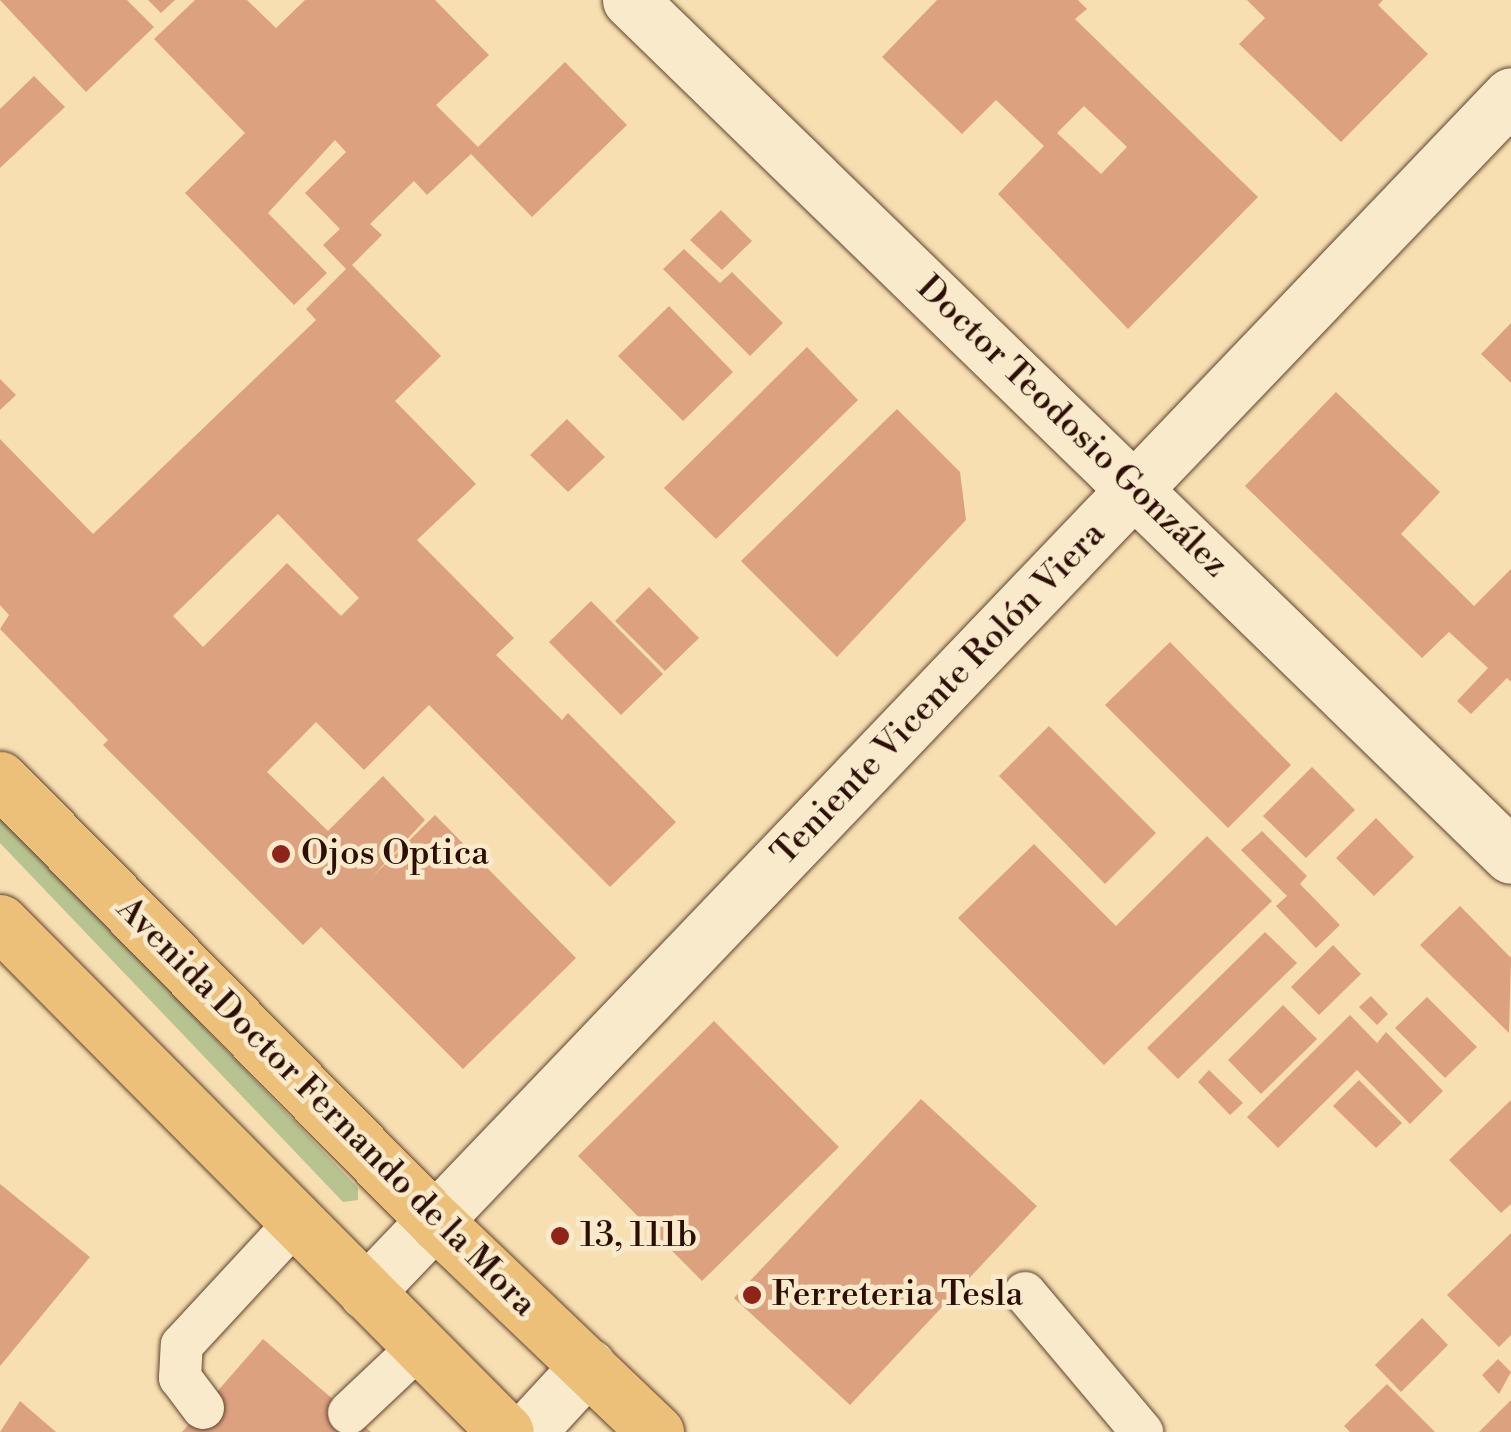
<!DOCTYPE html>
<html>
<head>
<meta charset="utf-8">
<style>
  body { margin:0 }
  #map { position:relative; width:1511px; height:1432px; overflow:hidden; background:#f7dfb1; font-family:"Libre Bodoni",serif }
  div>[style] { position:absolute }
  .green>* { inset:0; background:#b7c390 }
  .building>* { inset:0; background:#dca27f }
  .roads { filter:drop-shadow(0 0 2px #60422e) drop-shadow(0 0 2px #60422e) }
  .service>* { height:42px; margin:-21px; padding:0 21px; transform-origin:21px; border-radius:21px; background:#faeacc }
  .minor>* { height:55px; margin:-27.5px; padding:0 27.5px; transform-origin:27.5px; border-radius:27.5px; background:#faeacc }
  .trunk>* { height:55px; margin:-27.5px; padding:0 27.5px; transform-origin:27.5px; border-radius:27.5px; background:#ecc078 }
  .dots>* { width:28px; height:28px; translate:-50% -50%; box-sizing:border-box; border:5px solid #faeacc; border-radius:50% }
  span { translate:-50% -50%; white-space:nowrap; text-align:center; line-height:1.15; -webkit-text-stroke:9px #faeacc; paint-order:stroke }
  .street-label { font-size:35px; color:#2d0e03 }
  .poi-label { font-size:35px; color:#2d0e03 }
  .left { translate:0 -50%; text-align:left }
</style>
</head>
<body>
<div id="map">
  <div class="green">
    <i style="clip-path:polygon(0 813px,358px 1188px,358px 1200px,343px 1202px,0 843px)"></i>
  </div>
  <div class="building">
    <i style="clip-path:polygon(0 0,127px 0,154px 27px,86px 92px)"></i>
    <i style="clip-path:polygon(148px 0,175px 0,161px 13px)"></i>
    <i style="clip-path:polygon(evenodd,195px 0,247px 0,276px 28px,305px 0,435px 0,489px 55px,436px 105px,478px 147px,565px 62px,627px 125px,532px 217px,471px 154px,427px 195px,414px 181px,370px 224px,382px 235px,352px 265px,441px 356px,395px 401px,476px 484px,417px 540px,514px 638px,496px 655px,562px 720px,568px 713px,676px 822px,610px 887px,429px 705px,364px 770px,316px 722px,267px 772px,328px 831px,383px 776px,425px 820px,372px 877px,435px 815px,576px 958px,463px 1069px,321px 927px,303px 945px,103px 745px,108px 740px,0 629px,9px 615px,0 605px,0 439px,93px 534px,316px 320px,306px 309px,346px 269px,323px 245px,340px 229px,305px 193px,346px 152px,335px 140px,268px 213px,327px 273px,294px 305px,185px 193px,245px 133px,154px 39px,195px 0,278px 514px,359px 598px,341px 616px,287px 563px,203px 647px,173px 616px,278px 514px)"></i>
    <i style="clip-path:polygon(evenodd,937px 0,1078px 0,1087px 9px,1075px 19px,1258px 197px,1128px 329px,998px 194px,1044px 146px,996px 100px,962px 134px,882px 57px,937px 0,1084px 106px,1127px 147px,1101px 174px,1057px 133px,1084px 106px)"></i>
    <i style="clip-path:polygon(1247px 0,1383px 0,1378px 5px,1428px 54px,1341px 142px,1239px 44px,1265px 18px)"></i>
    <i style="clip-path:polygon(34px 76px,65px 107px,0 168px,0 109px)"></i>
    <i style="clip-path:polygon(721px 210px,752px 241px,722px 270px,690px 240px)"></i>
    <i style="clip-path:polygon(684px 249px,720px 283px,732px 272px,783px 323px,750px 356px,663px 269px)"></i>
    <i style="clip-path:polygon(669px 306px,733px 372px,683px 421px,618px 356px)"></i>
    <i style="clip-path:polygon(1511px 323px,1511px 383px,1481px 354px)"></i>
    <i style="clip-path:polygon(807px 347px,858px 400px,716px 539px,664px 488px)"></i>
    <i style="clip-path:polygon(0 379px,16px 395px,0 410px)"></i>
    <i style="clip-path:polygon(1336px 392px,1440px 492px,1401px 534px,1474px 606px,1511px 569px,1511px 682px,1507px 678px,1471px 714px,1457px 701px,1488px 668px,1449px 632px,1422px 658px,1245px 486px)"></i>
    <i style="clip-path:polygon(897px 409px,960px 472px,966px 520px,837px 657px,741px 561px)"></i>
    <i style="clip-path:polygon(567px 419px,605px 457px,568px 492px,530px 455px)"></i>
    <i style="clip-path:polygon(649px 587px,699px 638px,665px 671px,615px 621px)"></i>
    <i style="clip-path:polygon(591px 601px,663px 674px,621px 715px,549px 642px)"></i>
    <i style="clip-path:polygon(1170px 642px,1291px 765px,1228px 828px,1105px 705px)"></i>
    <i style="clip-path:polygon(1049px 726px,1156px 833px,1105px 884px,999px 776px)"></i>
    <i style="clip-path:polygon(1312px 767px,1355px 810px,1306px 858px,1263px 816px)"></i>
    <i style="clip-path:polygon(1376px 818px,1414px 857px,1374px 896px,1336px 858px)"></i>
    <i style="clip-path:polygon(1262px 831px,1307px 876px,1300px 884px,1340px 925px,1316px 948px,1276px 906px,1287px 896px,1241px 850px)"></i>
    <i style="clip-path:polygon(1207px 836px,1272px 901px,1104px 1065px,958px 918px,1034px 844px,1116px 926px)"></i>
    <i style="clip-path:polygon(1460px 906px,1511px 958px,1509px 1033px,1420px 945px)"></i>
    <i style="clip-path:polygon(1265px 932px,1297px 963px,1178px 1079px,1147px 1048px)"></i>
    <i style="clip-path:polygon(1333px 945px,1361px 974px,1319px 1015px,1291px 987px)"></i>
    <i style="clip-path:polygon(1371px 996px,1388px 1014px,1377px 1025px,1359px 1007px)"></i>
    <i style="clip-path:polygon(1427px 997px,1477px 1047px,1445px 1078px,1395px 1028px)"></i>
    <i style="clip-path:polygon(1283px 1005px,1317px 1039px,1261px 1094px,1228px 1060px)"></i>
    <i style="clip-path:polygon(1350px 1015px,1377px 1043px,1386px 1032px,1443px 1091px,1410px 1124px,1357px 1070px,1278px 1148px,1247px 1117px)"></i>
    <i style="clip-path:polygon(714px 1021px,839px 1147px,702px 1281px,578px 1156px)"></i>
    <i style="clip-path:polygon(1209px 1070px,1243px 1103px,1230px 1115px,1198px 1082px)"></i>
    <i style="clip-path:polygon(1359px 1080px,1402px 1123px,1376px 1148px,1333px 1106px)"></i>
    <i style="clip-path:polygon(921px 1099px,1037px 1206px,850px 1405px,734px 1298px)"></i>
    <i style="clip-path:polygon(1511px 1100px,1511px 1204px,1501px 1213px,1449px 1160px)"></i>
    <i style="clip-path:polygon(0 1184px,90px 1257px,0 1366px)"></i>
    <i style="clip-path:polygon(1511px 1233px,1511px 1335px,1499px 1347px,1447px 1295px)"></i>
    <i style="clip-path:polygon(1422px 1318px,1448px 1345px,1401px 1392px,1375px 1365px)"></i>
    <i style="clip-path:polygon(263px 1339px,371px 1432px,182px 1432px)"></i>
    <i style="clip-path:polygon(1498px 1359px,1511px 1372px,1499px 1394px,1482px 1375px)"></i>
    <i style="clip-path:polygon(1387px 1384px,1435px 1432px,1350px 1432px,1344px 1426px)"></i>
    <i style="clip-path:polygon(1511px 1400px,1511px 1432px,1479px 1432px)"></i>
    <i style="clip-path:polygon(20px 1401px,56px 1432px,0 1432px)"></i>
  </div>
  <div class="roads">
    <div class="service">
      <i style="left:1025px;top:1293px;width:182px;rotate:49.9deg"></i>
      <i style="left:203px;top:1408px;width:38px;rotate:-127deg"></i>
      <i style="left:180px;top:1378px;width:33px;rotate:-87deg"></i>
      <i style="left:182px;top:1345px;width:168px;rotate:-47.2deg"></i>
      <i style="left:349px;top:1413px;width:98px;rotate:-43.3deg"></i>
    </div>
    <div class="minor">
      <i style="left:630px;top:0;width:1228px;rotate:44.18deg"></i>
      <i style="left:366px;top:1292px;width:1656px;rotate:-46.27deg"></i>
      <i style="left:527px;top:1432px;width:90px;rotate:-47.3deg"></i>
    </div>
    <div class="trunk">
      <i style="left:0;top:779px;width:620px;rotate:45.46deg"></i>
      <i style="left:435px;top:1221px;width:306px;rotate:43.7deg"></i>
      <i style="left:0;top:922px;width:718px;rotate:45.23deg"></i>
    </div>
  </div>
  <div class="dots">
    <i style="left:281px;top:854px;background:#8f2418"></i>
    <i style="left:560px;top:1236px;background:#8f2418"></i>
    <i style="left:752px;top:1295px;background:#8f2418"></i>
  </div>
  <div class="street-label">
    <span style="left:1072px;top:427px;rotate:44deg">Doctor Teodosio González</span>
    <span style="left:939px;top:694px;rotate:-46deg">Teniente Vicente Rolón Viera</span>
    <span style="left:326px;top:1107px;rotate:45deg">Avenida Doctor Fernando de la Mora</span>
  </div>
  <div class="poi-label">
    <span class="left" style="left:301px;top:854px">Ojos Optica</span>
    <span class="left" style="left:580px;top:1236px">13, 111b</span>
    <span class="left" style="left:772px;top:1295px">Ferreteria Tesla</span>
  </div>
</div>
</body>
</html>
